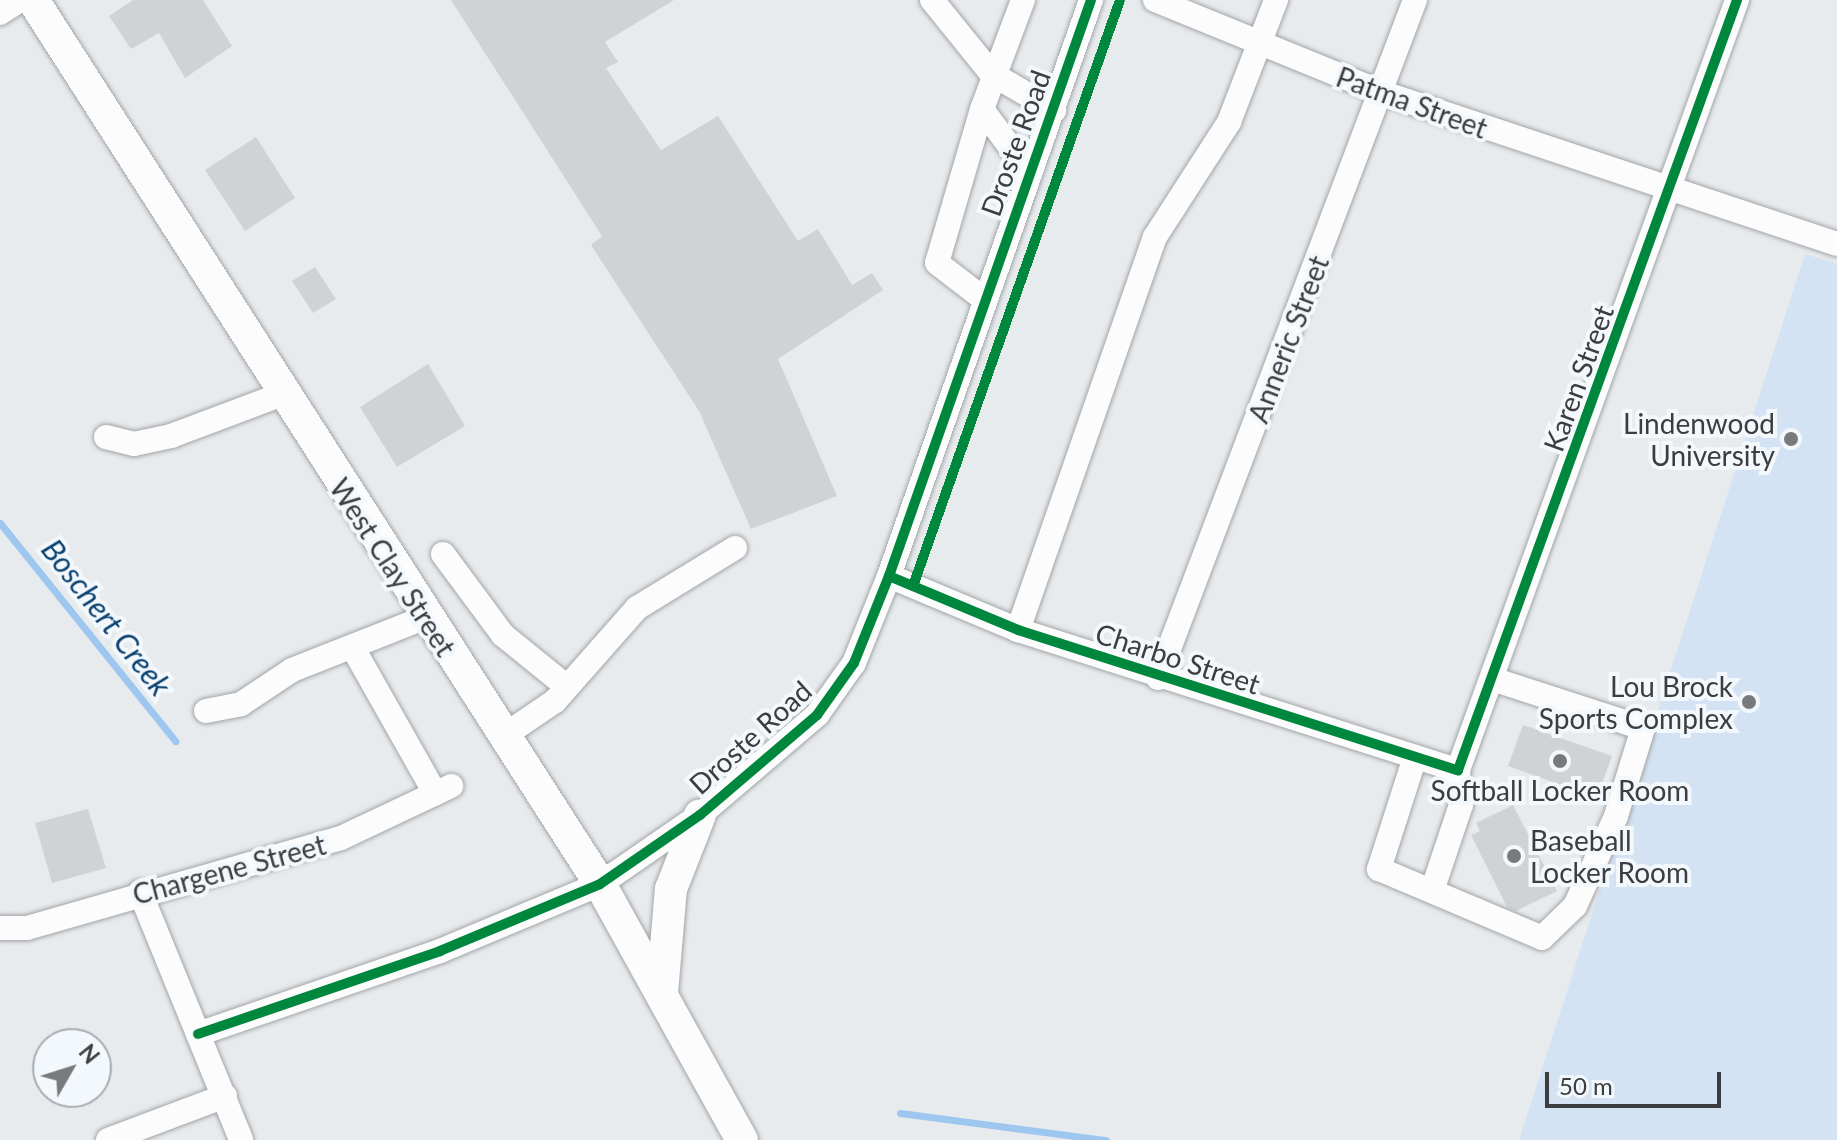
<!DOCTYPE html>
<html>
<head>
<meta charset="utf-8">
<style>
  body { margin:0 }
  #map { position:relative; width:1837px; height:1140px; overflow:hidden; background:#e8ebee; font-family:Lato,sans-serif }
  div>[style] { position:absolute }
  .green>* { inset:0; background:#d4e3f3 }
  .stream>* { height:7px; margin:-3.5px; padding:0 3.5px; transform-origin:3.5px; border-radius:3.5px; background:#9ec7f0 }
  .building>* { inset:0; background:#d0d3d5 }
  .roads { filter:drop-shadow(0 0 2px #a3a5a7) drop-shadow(0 0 2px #a3a5a7) }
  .minor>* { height:24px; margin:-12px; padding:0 12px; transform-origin:12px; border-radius:12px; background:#fcfcfc }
  .major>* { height:32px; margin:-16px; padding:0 16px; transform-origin:16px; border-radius:16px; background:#fcfcfc }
  .cycleway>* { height:10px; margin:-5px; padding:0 5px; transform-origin:5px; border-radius:5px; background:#00873e }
  .dots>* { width:22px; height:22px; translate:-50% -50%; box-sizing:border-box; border:4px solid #f3f8fd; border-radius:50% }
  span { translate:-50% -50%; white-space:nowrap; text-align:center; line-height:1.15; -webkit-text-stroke:8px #f3f8fd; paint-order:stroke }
  .street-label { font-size:28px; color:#3b3d3f }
  .poi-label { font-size:28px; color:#3b3d3f }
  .right { translate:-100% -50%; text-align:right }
  .left { translate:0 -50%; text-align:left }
  .water-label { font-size:30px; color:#0b416f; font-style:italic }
  .north { position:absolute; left:32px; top:1028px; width:80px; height:80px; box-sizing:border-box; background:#f3f8fd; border:2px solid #a9adb1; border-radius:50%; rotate:51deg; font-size:22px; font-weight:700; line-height:32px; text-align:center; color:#3b3d3f }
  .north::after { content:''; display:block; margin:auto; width:28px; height:36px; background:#787a7c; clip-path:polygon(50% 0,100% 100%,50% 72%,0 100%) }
  .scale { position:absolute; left:1545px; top:1072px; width:176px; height:36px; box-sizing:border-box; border:4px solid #3b3d3f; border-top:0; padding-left:10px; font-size:24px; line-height:28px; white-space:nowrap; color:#3b3d3f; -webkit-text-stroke:6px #f3f8fd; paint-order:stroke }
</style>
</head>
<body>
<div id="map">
  <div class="green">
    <i style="clip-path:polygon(1805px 254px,1837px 264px,1837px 1140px,1519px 1140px)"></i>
  </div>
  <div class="stream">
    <i style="left:0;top:523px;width:280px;rotate:51.2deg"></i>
    <i style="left:900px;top:1113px;width:208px;rotate:7.5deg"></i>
  </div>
  <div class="building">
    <i style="clip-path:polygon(133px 0,203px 0,232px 46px,185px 78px,159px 33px,131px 49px,109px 16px)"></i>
    <i style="clip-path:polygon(451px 0,674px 0,605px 42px,618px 62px,606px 68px,661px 150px,718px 116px,798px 241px,818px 229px,852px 285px,872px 273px,883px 290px,778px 359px,837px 496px,751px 529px,699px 411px,591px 245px,602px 236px)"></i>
    <i style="clip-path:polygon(256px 137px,295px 198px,245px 231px,205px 170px)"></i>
    <i style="clip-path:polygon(315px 267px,336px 299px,313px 313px,292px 281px)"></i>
    <i style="clip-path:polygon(428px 364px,465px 426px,397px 467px,360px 407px)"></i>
    <i style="clip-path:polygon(1523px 725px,1612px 756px,1597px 798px,1508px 766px)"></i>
    <i style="clip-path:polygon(1513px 805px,1557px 891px,1516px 911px,1507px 907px,1471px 835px,1480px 831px,1476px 823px)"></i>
    <i style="clip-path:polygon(88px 809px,106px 868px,52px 883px,35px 823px)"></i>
  </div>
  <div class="roads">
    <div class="minor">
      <i style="left:932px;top:0;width:95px;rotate:51deg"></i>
      <i style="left:992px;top:74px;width:72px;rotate:30.1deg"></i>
      <i style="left:1023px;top:0;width:116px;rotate:110.6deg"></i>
      <i style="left:982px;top:109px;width:81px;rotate:53.6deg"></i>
      <i style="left:1155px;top:0;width:246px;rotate:22.2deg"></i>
      <i style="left:1383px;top:93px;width:478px;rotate:18.4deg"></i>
      <i style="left:0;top:13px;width:24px;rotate:-33deg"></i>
      <i style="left:982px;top:109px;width:160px;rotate:106.3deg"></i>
      <i style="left:937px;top:263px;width:59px;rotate:37.5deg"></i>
      <i style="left:106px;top:437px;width:29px;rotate:14deg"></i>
      <i style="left:134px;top:444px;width:38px;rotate:-12deg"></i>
      <i style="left:171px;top:436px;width:120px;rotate:-20.6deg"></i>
      <i style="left:443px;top:554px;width:101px;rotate:53.5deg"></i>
      <i style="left:503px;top:635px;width:81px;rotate:39deg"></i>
      <i style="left:889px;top:576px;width:140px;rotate:22.7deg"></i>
      <i style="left:1018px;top:630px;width:462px;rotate:17.7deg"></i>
      <i style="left:1018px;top:630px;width:416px;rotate:-70.8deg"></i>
      <i style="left:1155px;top:237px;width:137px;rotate:-57.2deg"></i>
      <i style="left:1229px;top:122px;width:131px;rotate:-68.9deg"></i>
      <i style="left:353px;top:648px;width:167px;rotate:60.5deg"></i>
      <i style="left:1158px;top:678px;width:725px;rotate:-69.24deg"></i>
      <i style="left:206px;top:711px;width:36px;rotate:-11deg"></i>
      <i style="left:241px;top:704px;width:61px;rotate:-33.7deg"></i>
      <i style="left:292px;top:670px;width:142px;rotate:-21.5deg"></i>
      <i style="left:502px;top:737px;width:64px;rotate:-34.2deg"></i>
      <i style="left:555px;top:701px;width:124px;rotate:-48.6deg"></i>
      <i style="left:637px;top:608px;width:115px;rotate:-31.5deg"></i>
      <i style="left:1415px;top:757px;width:118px;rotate:107.8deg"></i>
      <i style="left:1379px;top:869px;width:177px;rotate:22.9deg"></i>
      <i style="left:1542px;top:938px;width:46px;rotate:-44.1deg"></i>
      <i style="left:1575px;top:906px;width:99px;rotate:-65.5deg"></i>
      <i style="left:1616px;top:816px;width:92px;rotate:-72.9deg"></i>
      <i style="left:1643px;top:728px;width:159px;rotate:-162deg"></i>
      <i style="left:1432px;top:891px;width:91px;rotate:-71.4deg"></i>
      <i style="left:1461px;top:805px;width:35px;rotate:-95deg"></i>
      <i style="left:1458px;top:770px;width:819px;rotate:-70.08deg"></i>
      <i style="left:140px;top:892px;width:268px;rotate:67.8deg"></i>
      <i style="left:0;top:928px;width:27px"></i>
      <i style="left:27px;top:928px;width:327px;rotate:-16deg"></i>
      <i style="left:341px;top:838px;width:122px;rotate:-25.3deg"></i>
      <i style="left:198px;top:1034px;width:256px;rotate:-18.9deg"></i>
      <i style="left:440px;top:951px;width:173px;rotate:-22.7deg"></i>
      <i style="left:600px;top:884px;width:121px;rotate:-34.6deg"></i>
      <i style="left:700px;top:815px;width:154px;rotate:-40.5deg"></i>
      <i style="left:817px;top:715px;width:64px;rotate:-54.6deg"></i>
      <i style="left:854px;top:663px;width:94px;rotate:-68.1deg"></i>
      <i style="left:889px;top:576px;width:610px;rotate:-70.67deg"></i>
      <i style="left:108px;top:1140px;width:125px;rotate:-20.6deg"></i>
    </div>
    <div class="major">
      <i style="left:33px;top:0;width:1050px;rotate:57.32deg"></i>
      <i style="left:600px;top:884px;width:293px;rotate:61deg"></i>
      <i style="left:662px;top:993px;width:104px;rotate:-85.1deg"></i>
      <i style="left:671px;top:889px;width:79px;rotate:-68.6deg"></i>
    </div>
  </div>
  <div class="cycleway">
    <i style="left:889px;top:576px;width:140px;rotate:22.7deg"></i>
    <i style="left:1018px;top:630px;width:462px;rotate:17.7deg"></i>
    <i style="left:1458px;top:770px;width:819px;rotate:-70.08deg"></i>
    <i style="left:913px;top:586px;width:621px;rotate:-70.54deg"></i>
    <i style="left:198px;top:1034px;width:256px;rotate:-18.9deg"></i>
    <i style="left:440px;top:951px;width:173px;rotate:-22.7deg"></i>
    <i style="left:600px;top:884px;width:121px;rotate:-34.6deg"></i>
    <i style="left:700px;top:815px;width:154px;rotate:-40.5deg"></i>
    <i style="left:817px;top:715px;width:64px;rotate:-54.6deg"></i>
    <i style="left:854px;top:663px;width:94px;rotate:-68.1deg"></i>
    <i style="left:889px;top:576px;width:610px;rotate:-70.67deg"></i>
  </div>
  <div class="dots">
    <i style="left:1791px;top:439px;background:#787a7c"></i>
    <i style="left:1749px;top:702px;background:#787a7c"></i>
    <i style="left:1560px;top:761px;background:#787a7c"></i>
    <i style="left:1514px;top:856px;background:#787a7c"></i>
  </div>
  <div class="street-label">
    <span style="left:1412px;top:102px;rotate:20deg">Patma Street</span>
    <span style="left:1015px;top:143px;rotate:-70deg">Droste Road</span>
    <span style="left:1288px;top:339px;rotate:-69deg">Anneric Street</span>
    <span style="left:1578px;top:378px;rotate:-70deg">Karen Street</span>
    <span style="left:393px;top:567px;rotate:57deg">West Clay Street</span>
    <span style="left:1178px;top:658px;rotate:18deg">Charbo Street</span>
    <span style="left:750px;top:737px;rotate:-42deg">Droste Road</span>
    <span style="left:229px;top:869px;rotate:-15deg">Chargene Street</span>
  </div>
  <div class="poi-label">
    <span class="right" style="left:1775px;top:439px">Lindenwood<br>University</span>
    <span class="right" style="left:1733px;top:702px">Lou Brock<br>Sports Complex</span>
    <span style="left:1560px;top:790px">Softball Locker Room</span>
    <span class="left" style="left:1530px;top:856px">Baseball<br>Locker Room</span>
  </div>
  <div class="water-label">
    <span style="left:107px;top:617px;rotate:52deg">Boschert Creek</span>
  </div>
  <div class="north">N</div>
  <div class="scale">50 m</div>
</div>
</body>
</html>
